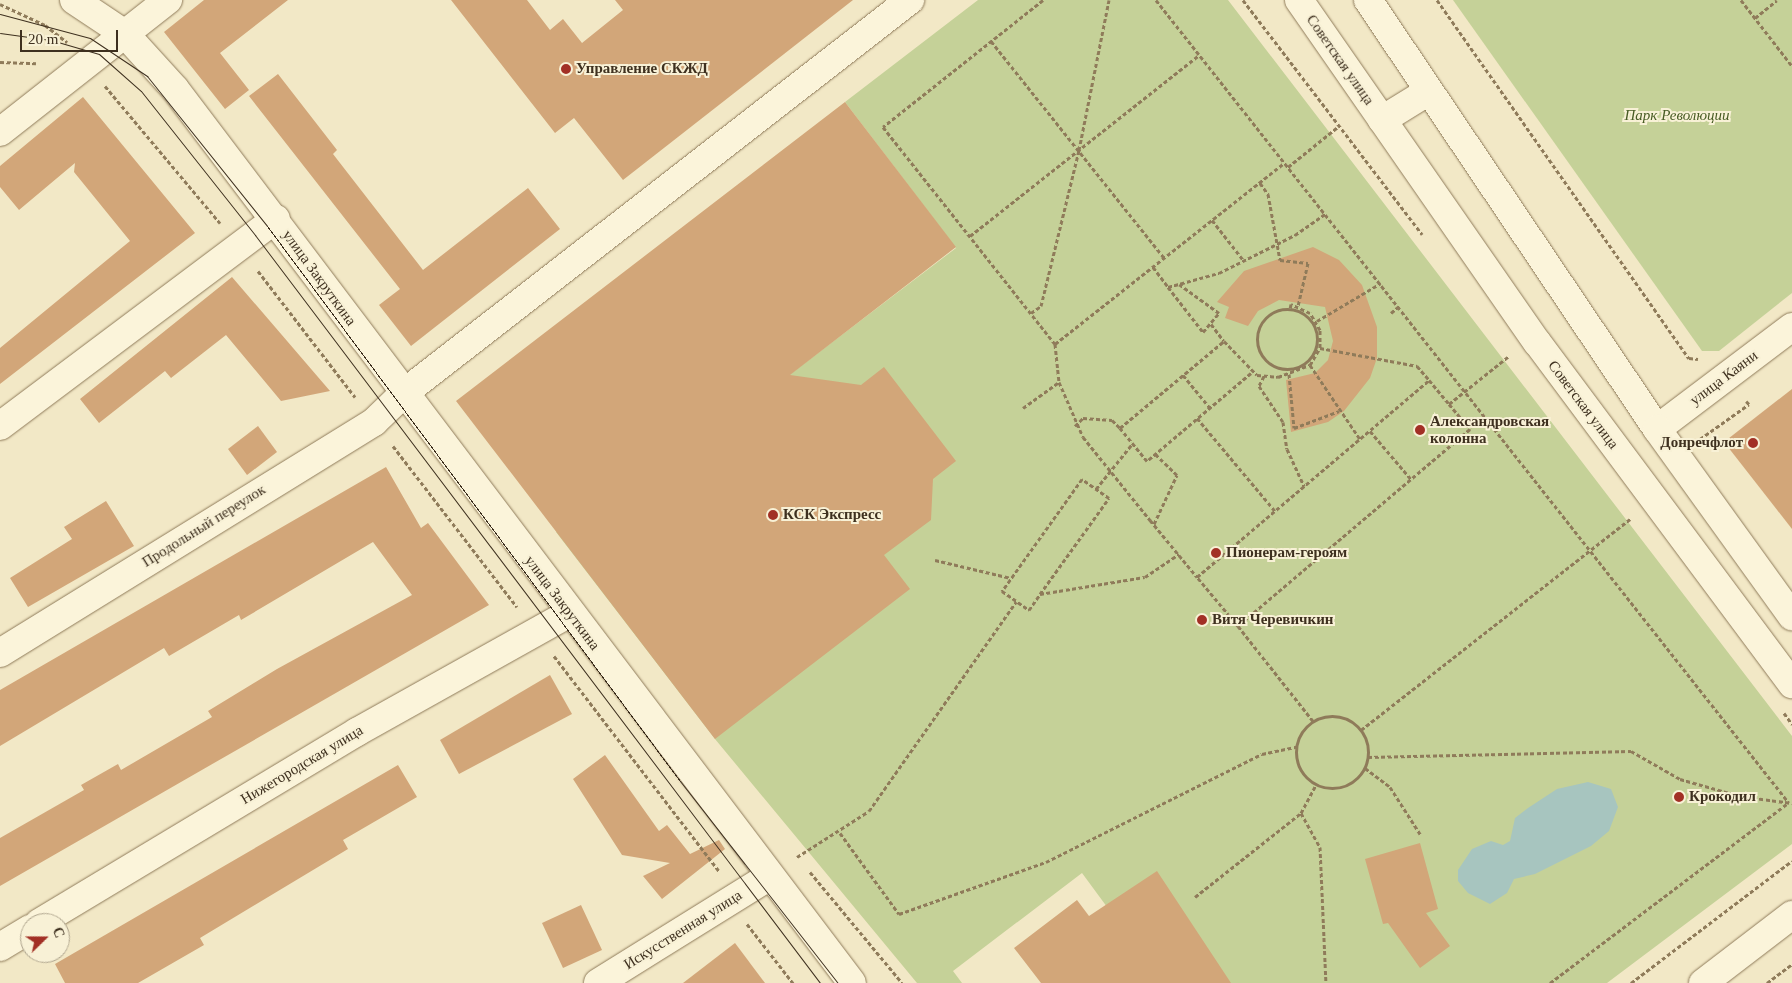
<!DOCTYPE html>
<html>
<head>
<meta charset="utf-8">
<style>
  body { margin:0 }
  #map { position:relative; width:1792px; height:983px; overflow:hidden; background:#f2e8c6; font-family:Georgia,serif }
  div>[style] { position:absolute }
  .green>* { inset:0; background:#c5d198 }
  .water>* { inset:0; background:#a7c5bf }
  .building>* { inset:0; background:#d2a679 }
  .path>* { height:3px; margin-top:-1.5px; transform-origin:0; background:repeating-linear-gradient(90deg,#8f7b5a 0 4px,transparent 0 6.5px) }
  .path>.ring { margin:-1.5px; padding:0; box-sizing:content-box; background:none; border:3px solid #8f7b5a; border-radius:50% }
  .roads { filter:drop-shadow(0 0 1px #8f7b5a) drop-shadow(0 0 1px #8f7b5a) }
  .minor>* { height:28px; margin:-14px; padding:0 14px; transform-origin:14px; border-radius:14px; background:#fbf4da }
  .tertiary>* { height:28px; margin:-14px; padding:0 14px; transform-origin:14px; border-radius:14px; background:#fbf4da }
  .secondary>* { height:28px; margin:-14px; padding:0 14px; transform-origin:14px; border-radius:14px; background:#fbf4da }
  .tram>* { height:1px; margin:-0.5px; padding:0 0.5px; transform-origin:0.5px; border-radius:0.5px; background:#3e301f }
  .path-bridge>* { height:3px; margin-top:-1.5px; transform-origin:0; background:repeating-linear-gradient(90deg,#8f7b5a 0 4px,transparent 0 6.5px) }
  .dots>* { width:14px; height:14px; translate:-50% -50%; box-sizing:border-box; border:2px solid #f8f1d6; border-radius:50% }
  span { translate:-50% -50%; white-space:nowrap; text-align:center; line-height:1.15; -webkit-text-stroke:4px #f8f1d6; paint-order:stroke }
  .street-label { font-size:15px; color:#3e301f }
  .poi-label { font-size:15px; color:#3e301f; font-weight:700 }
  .left { translate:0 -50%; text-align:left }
  .right { translate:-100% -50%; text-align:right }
  .park-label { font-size:15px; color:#485c24; font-style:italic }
  .north { position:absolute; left:20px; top:913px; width:50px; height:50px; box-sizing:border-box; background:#f8f1d6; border:1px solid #aea48d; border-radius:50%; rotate:68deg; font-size:14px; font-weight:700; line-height:20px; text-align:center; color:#3e301f }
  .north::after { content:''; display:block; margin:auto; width:18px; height:22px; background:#a23025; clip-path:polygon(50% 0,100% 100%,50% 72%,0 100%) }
  .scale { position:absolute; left:20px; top:30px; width:98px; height:22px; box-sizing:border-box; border:2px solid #3e301f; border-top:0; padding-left:6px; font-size:15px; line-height:18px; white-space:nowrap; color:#3e301f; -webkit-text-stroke:4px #f8f1d6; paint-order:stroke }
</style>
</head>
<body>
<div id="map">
  <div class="green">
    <i style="clip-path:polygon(978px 0,1228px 0,1792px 736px,1792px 844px,1607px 983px,1163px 983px,1082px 873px,953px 971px,962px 983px,917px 983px,715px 739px,556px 532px,765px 371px,776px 385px,956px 248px,845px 102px)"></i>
    <i style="clip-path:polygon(1453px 0,1792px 0,1792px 293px,1719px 351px,1702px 351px)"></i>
  </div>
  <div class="water">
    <i style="clip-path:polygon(1588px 782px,1611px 789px,1618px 807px,1609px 831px,1591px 846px,1535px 874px,1514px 879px,1507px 893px,1490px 904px,1468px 893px,1458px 881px,1458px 870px,1472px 849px,1491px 841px,1503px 845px,1510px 841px,1515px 818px,1528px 808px,1557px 789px)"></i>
  </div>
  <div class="building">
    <i style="clip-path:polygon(204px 0,288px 0,220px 53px,249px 90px,225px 109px,164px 32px)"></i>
    <i style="clip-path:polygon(451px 0,527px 0,550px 30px,563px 19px,582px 43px,623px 10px,615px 0,853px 0,623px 180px,574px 118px,555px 133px)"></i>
    <i style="clip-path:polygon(278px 74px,337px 150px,333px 154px,423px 270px,528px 188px,560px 229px,411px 346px,379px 305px,400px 289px,249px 96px)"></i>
    <i style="clip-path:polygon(83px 97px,195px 233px,0 384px,0 348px,130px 241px,74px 172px,75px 163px,19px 210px,0 187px,0 166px)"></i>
    <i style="clip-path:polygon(845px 102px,956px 247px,790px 375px,861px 385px,884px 367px,956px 461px,933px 479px,931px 520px,884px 555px,910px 589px,715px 739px,456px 401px)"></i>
    <i style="clip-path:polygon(1313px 247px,1339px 260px,1362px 285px,1377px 327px,1377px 358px,1370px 378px,1344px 411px,1328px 422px,1291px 432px,1286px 380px,1315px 373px,1328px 360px,1333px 341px,1325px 307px,1279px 300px,1258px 311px,1248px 326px,1225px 318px,1229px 307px,1217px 302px,1244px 271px)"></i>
    <i style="clip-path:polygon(232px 277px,330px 391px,281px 401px,226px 335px,171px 378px,165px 371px,99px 423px,80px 399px)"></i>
    <i style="clip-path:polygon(1792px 389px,1792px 529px,1724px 442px)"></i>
    <i style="clip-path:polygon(258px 426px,277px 452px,247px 475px,228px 449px)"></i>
    <i style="clip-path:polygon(386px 467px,421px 528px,428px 523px,489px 605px,0 886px,0 838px,84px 790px,81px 785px,118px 764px,121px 770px,212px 717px,208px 711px,277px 669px,412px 595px,373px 542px,241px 620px,239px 615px,169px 656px,164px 648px,0 746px,0 690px)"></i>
    <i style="clip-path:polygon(106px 501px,134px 546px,28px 607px,10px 578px,72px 539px,64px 527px)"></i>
    <i style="clip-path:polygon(550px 675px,572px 714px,459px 774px,440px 740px)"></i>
    <i style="clip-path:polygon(605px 755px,659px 831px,667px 825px,690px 854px,719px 840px,725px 849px,662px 899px,643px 876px,670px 863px,622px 855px,573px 779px)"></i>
    <i style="clip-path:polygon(398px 765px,417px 797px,343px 840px,348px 849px,200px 938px,204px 945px,138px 983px,65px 983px,55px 964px)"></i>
    <i style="clip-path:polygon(1420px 843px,1438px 909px,1426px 913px,1450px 946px,1420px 968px,1388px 923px,1383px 924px,1365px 859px)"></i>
    <i style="clip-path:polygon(1157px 871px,1231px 983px,1041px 983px,1014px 948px,1077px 900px,1089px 916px)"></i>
    <i style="clip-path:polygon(581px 905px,602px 950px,563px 968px,542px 923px)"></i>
    <i style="clip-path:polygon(735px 943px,765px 983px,683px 983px)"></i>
  </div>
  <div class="path">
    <i style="left:1043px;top:0;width:204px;rotate:141.6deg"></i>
    <i style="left:883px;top:127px;width:277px;rotate:51.6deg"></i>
    <i style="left:1055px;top:344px;width:38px;rotate:84deg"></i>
    <i style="left:1059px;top:382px;width:60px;rotate:66.4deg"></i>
    <i style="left:1156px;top:0;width:1022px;rotate:51.75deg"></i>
    <i style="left:1243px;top:0;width:295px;rotate:52.6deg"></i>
    <i style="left:1437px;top:0;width:438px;rotate:54.9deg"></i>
    <i style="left:1689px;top:358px;width:9px;rotate:6deg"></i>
    <i style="left:1741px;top:0;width:83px;rotate:52.3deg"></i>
    <i style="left:0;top:4px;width:50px;rotate:25deg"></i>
    <i style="left:45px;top:25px;width:28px;rotate:38deg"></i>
    <i style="left:1755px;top:18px;width:28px;rotate:-39deg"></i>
    <i style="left:991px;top:41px;width:278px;rotate:51.4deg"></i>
    <i style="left:0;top:62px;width:36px;rotate:2deg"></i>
    <i style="left:105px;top:86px;width:179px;rotate:50deg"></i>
    <i style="left:1288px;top:167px;width:65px;rotate:-38.8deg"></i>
    <i style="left:1260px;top:183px;width:14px;rotate:54deg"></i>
    <i style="left:1268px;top:194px;width:67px;rotate:79.7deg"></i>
    <i style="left:1280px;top:260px;width:28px;rotate:6deg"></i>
    <i style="left:1308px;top:263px;width:44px;rotate:103.1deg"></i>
    <i style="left:1212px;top:220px;width:52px;rotate:52deg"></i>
    <i style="left:970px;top:236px;width:292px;rotate:-38.3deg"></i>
    <i style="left:1153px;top:267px;width:25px;rotate:53deg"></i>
    <i style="left:1168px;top:287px;width:53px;rotate:-15.4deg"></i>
    <i style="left:1219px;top:273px;width:85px;rotate:-26.6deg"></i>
    <i style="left:1295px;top:235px;width:38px;rotate:-35deg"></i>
    <i style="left:258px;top:271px;width:159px;rotate:52.4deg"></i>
    <i style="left:1168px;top:287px;width:57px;rotate:52.1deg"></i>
    <i style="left:1203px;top:332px;width:25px;rotate:-50deg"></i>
    <i style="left:1219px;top:313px;width:49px;rotate:-144.1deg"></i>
    <i class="ring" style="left:1257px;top:309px;width:57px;height:57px"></i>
    <i style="left:1031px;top:313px;width:12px;rotate:-35deg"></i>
    <i style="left:1041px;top:306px;width:161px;rotate:-76.3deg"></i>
    <i style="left:1079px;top:150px;width:153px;rotate:-78.7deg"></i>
    <i style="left:1391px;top:313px;width:11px;rotate:-41deg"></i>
    <i style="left:1317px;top:321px;width:74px;rotate:-30.7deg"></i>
    <i style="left:1211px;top:324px;width:21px;rotate:53deg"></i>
    <i style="left:1055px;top:344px;width:292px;rotate:-38.3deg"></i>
    <i style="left:1320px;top:348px;width:99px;rotate:10.5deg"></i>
    <i style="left:1417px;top:366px;width:18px;rotate:49deg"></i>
    <i style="left:1429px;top:380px;width:31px;rotate:50deg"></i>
    <i style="left:1449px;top:404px;width:33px;rotate:50deg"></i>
    <i style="left:1470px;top:429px;width:304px;rotate:139.7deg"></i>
    <i style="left:1238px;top:626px;width:64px;rotate:-129.9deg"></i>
    <i style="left:1197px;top:577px;width:304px;rotate:-40.3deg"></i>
    <i style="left:1310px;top:365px;width:89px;rotate:56deg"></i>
    <i style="left:1251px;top:373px;width:136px;rotate:139.8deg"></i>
    <i style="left:1147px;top:461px;width:43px;rotate:-129.3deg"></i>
    <i style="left:1120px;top:428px;width:136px;rotate:-39.9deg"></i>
    <i style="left:1224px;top:341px;width:47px;rotate:45.9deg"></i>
    <i style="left:1257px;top:375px;width:21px;rotate:5deg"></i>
    <i style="left:1278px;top:377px;width:34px;rotate:-21deg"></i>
    <i style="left:1310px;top:365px;width:20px;rotate:-60deg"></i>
    <i style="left:1320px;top:348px;width:18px;rotate:-90deg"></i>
    <i style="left:1320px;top:330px;width:20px;rotate:-120deg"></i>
    <i style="left:1310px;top:313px;width:21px;rotate:-155deg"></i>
    <i style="left:1291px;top:304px;width:5px;rotate:101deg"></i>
    <i style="left:1289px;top:374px;width:54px;rotate:84.7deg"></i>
    <i style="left:1294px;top:428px;width:48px;rotate:-20.7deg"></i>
    <i style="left:1183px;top:375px;width:43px;rotate:50.7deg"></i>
    <i style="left:1264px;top:376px;width:11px;rotate:117deg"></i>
    <i style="left:1259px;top:386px;width:43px;rotate:56.3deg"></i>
    <i style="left:1283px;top:422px;width:27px;rotate:82deg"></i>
    <i style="left:1287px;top:449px;width:41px;rotate:65.3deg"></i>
    <i style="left:1449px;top:404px;width:77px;rotate:-38.7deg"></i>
    <i style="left:1023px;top:408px;width:44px;rotate:-35.8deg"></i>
    <i style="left:1197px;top:418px;width:121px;rotate:50deg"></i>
    <i style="left:1075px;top:426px;width:11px;rotate:-45deg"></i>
    <i style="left:1083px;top:418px;width:29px;rotate:4deg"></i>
    <i style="left:1112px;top:420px;width:11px;rotate:45deg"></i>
    <i style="left:1370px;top:431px;width:63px;rotate:49.5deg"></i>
    <i style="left:1700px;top:439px;width:60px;rotate:-35.5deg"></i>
    <i style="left:1749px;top:404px;width:4px;rotate:-135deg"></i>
    <i style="left:393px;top:446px;width:203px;rotate:52.4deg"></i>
    <i style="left:1096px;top:489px;width:59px;rotate:-51.2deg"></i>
    <i style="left:1150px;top:520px;width:74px;rotate:50.5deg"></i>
    <i style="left:1154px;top:524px;width:54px;rotate:-64.9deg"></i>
    <i style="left:1177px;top:475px;width:30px;rotate:-136deg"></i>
    <i style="left:935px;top:560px;width:78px;rotate:13.3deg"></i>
    <i style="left:1040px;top:594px;width:118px;rotate:-54.3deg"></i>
    <i style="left:1109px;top:498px;width:33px;rotate:-145deg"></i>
    <i style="left:1082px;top:479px;width:138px;rotate:125.5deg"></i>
    <i style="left:1002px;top:591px;width:33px;rotate:35deg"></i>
    <i style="left:1029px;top:610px;width:19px;rotate:-55deg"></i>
    <i style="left:1040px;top:594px;width:106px;rotate:-9.2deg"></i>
    <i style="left:1145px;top:577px;width:41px;rotate:-34.1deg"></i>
    <i style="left:1238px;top:626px;width:121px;rotate:51.7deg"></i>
    <i style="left:554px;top:656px;width:271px;rotate:52.5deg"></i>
    <i style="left:1784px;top:713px;width:14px;rotate:54deg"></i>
    <i class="ring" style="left:1296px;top:716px;width:69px;height:69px"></i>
    <i style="left:1361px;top:730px;width:342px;rotate:-38.1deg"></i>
    <i style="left:1368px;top:757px;width:263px;rotate:-1.3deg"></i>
    <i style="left:1631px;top:751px;width:56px;rotate:29.7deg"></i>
    <i style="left:1680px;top:779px;width:62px;rotate:15.8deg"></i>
    <i style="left:1740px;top:796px;width:52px;rotate:7.7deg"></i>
    <i style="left:1365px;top:768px;width:31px;rotate:37deg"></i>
    <i style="left:1390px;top:787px;width:56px;rotate:57.4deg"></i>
    <i style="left:1301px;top:813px;width:39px;rotate:61deg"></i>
    <i style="left:1320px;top:847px;width:136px;rotate:87.5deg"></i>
    <i style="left:840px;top:833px;width:100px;rotate:53.9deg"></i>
    <i style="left:899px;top:914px;width:156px;rotate:-19.5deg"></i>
    <i style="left:1046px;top:862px;width:241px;rotate:-26.6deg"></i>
    <i style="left:1262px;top:754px;width:35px;rotate:-12deg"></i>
    <i style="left:797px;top:857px;width:85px;rotate:-32.6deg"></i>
    <i style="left:869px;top:811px;width:256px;rotate:-54.9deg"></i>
    <i style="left:810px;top:872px;width:144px;rotate:50.3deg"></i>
    <i style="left:1195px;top:897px;width:135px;rotate:-38.4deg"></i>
    <i style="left:1301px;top:813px;width:32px;rotate:-62deg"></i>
    <i style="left:747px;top:924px;width:75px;rotate:52.1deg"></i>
    <i style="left:1550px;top:983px;width:298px;rotate:-37.1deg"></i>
    <i style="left:1631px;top:983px;width:202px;rotate:-37.2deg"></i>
    <i style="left:1767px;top:983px;width:31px;rotate:-37deg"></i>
  </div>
  <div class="roads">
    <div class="minor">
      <i style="left:0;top:132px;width:214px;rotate:-38.2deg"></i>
      <i style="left:0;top:426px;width:345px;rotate:-36.9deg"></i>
      <i style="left:0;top:653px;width:440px;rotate:-31.7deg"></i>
      <i style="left:374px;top:422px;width:42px;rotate:-44deg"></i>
      <i style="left:404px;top:393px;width:641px;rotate:-37.84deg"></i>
      <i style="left:39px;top:923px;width:371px;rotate:-31deg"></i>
      <i style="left:357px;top:732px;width:244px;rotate:-29.2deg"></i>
      <i style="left:0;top:947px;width:35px;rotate:-31deg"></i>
      <i style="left:598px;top:983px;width:200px;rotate:-31.9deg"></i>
    </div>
    <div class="tertiary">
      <i style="left:1382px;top:120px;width:55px;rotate:-31.7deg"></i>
      <i style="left:1657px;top:429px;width:169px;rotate:-37.1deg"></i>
      <i style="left:1703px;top:983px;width:112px;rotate:-37.4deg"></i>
    </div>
    <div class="secondary">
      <i style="left:74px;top:0;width:61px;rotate:33.7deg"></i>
      <i style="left:125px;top:34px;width:74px;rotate:47.7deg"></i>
      <i style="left:175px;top:89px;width:1121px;rotate:52.86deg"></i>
      <i style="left:1299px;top:0;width:417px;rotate:55.2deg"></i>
      <i style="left:1537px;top:342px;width:427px;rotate:53.3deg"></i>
      <i style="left:1368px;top:0;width:517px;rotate:56.03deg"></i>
      <i style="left:1657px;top:429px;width:231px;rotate:54.2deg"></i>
    </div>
  </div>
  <div class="tram">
    <i style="left:0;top:14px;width:93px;rotate:14.9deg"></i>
    <i style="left:90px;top:38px;width:69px;rotate:33.7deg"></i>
    <i style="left:147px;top:76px;width:192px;rotate:51.3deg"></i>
    <i style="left:267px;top:226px;width:692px;rotate:53.35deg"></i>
    <i style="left:680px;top:781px;width:256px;rotate:52deg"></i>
    <i style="left:0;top:33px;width:51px;rotate:7.8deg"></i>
    <i style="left:51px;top:40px;width:50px;rotate:16.3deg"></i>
    <i style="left:99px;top:54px;width:56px;rotate:41.4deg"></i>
    <i style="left:141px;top:91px;width:184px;rotate:51.6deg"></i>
    <i style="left:255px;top:235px;width:937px;rotate:52.93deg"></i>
  </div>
  <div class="path-bridge">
    <i style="left:1083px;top:437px;width:107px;rotate:51.1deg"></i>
  </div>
  <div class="dots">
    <i style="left:566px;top:69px;background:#a23025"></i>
    <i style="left:1420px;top:430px;background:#a23025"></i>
    <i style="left:1753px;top:443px;background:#a23025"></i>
    <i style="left:773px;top:515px;background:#a23025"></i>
    <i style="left:1216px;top:553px;background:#a23025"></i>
    <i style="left:1202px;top:620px;background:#a23025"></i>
    <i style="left:1679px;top:797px;background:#a23025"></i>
  </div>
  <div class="street-label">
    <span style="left:1340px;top:60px;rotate:55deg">Советская улица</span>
    <span style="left:319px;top:278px;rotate:54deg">улица Закруткина</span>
    <span style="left:1724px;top:378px;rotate:-37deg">улица Каяни</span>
    <span style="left:1583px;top:405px;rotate:53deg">Советская улица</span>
    <span style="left:204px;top:526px;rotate:-32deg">Продольный переулок</span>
    <span style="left:562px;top:603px;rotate:53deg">улица Закруткина</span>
    <span style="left:302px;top:765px;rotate:-31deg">Нижегородская улица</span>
    <span style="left:683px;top:930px;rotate:-32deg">Искусственная улица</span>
  </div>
  <div class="poi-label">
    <span class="left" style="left:576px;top:69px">Управление СКЖД</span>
    <span class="left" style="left:1430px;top:430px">Александровская<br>колонна</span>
    <span class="right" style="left:1743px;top:443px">Донречфлот</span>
    <span class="left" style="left:783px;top:515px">КСК Экспресс</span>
    <span class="left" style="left:1226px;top:553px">Пионерам-героям</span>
    <span class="left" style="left:1212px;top:620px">Витя Черевичкин</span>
    <span class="left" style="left:1689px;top:797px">Крокодил</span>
  </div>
  <div class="park-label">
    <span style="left:1677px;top:116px">Парк Революции</span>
  </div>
  <div class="north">С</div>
  <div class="scale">20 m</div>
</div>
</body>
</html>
